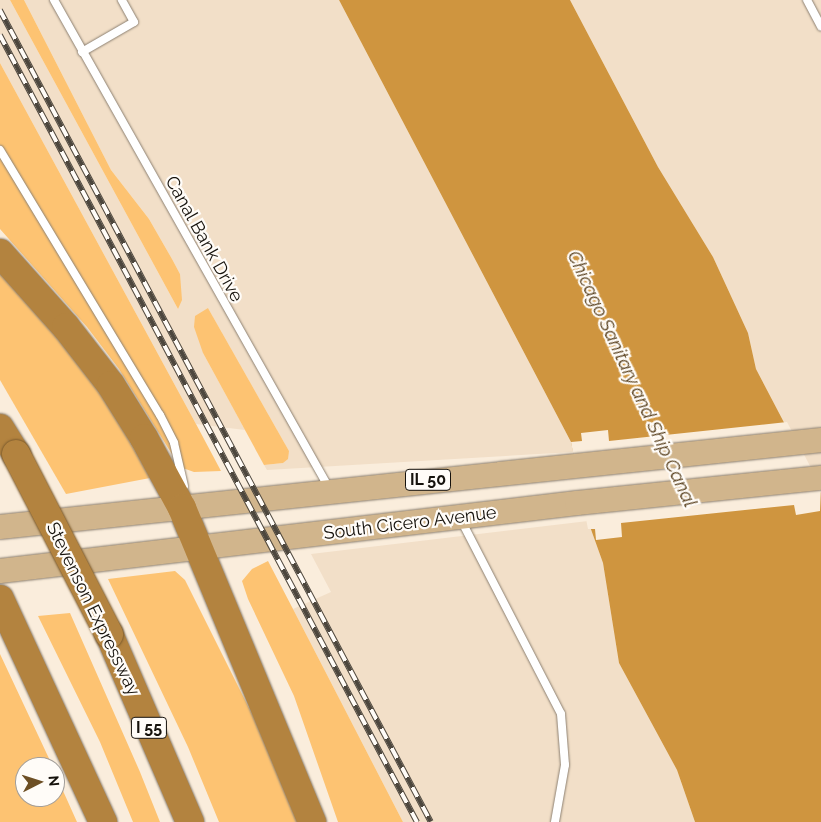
<!DOCTYPE html>
<html>
<head>
<meta charset="utf-8">
<style>
  body { margin:0 }
  #map { position:relative; width:821px; height:822px; overflow:hidden; background:#faeddc; font-family:Raleway,sans-serif }
  div>[style] { position:absolute }
  .built>* { inset:0; background:#f2dfc8 }
  .green>* { inset:0; background:#fdc372 }
  .water>* { inset:0; background:#cf953f }
  .pier>* { inset:0; background:#faeddc }
  .roads { filter:drop-shadow(0 0 1px #8d8172) drop-shadow(0 0 1px #8d8172) }
  .lane>* { height:8px; margin:-4px; padding:0 4px; transform-origin:4px; border-radius:4px; background:#fff }
  .primary>* { height:24px; margin:-12px; padding:0 12px; transform-origin:12px; border-radius:12px; background:#d1b58c }
  .highway>* { height:28px; margin:-14px; padding:0 14px; transform-origin:14px; border-radius:14px; background:#b3833f }
  .rail>* { height:5.5px; margin-top:-2.75px; transform-origin:0; background:repeating-linear-gradient(90deg,#fffcf8 0 11px,#4d473e 0 22px); box-sizing:border-box; border-block:1px solid #4d473e }
  .bridges { filter:drop-shadow(0 0 1px #7c5b2d) drop-shadow(0 0 1px #7c5b2d) }
  .highway-bridge>* { height:28px; margin:-14px; padding:0 14px; transform-origin:14px; border-radius:14px; background:#b3833f }
  span { translate:-50% -50%; white-space:nowrap; text-align:center; line-height:1.15; -webkit-text-stroke:4.5px #fffcf8; paint-order:stroke }
  .shield-label span { padding:1px 4px; background:#fffcf8; border:1px solid; border-radius:4px; -webkit-text-stroke-width:0 }
  .shield-label { font-size:16px; color:#16120c; font-weight:700 }
  .street-label { font-size:18px; color:#16120c }
  .water-label { font-size:19px; color:#583f1c; font-style:italic }
  .north { position:absolute; left:15px; top:757px; width:50px; height:50px; box-sizing:border-box; background:#fffcf8; border:1px solid #a29e9a; border-radius:50%; rotate:85deg; font-size:14px; font-weight:700; line-height:20px; text-align:center; color:#16120c }
  .north::after { content:''; display:block; margin:auto; width:18px; height:22px; background:#6d4f24; clip-path:polygon(50% 0,100% 100%,50% 72%,0 100%) }
</style>
</head>
<body>
<div id="map">
  <div class="built">
    <i style="clip-path:polygon(0 0,10px 0,178px 309px,180px 274px,172px 259px,149px 219px,111px 170px,24px 0,339px 0,571px 442px,573px 452px,267px 470px,264px 465px,283px 463px,289px 451px,208px 308px,203px 353px,245px 430px,196px 424px,0 63px)"></i>
    <i style="clip-path:polygon(570px 0,821px 0,821px 493px,756px 369px,748px 333px,713px 257px,658px 167px)"></i>
    <i style="clip-path:polygon(588px 521px,603px 563px,619px 663px,677px 770px,695px 822px,403px 822px,293px 609px,331px 592px,311px 554px)"></i>
  </div>
  <div class="green">
    <i style="clip-path:polygon(10px 0,24px 0,111px 170px,149px 219px,172px 259px,180px 274px,182px 300px,178px 309px)"></i>
    <i style="clip-path:polygon(0 63px,196px 424px,221px 471px,194px 472px,180px 467px,119px 369px,87px 327px,0 229px)"></i>
    <i style="clip-path:polygon(0 272px,46px 323px,105px 398px,150px 478px,66px 494px,0 380px)"></i>
    <i style="clip-path:polygon(208px 308px,289px 451px,288px 459px,283px 463px,264px 465px,203px 353px,194px 327px,195px 316px)"></i>
    <i style="clip-path:polygon(268px 561px,293px 609px,403px 822px,338px 822px,294px 696px,248px 599px,242px 581px,252px 569px)"></i>
    <i style="clip-path:polygon(175px 571px,185px 580px,263px 736px,298px 822px,219px 822px,188px 747px,108px 579px)"></i>
    <i style="clip-path:polygon(70px 613px,140px 772px,160px 822px,133px 822px,100px 742px,38px 616px)"></i>
    <i style="clip-path:polygon(0 654px,53px 767px,25px 767px,25px 797px,55px 797px,55px 773px,77px 822px,0 822px)"></i>
  </div>
  <div class="water">
    <i style="clip-path:polygon(339px 0,570px 0,658px 167px,713px 257px,748px 333px,756px 369px,821px 493px,821px 822px,695px 822px,677px 770px,619px 663px,603px 563px,588px 521px,571px 442px)"></i>
  </div>
  <div class="pier">
    <i style="clip-path:polygon(787px 422px,821px 487px,820px 511px,796px 515px,794px 505px,621px 523px,622px 537px,596px 540px,595px 529px,588px 529px,571px 442px,582px 441px,581px 433px,608px 430px,609px 441px)"></i>
  </div>
  <div class="roads">
    <div class="lane">
      <i style="left:54px;top:0;width:560px;rotate:60.6deg"></i>
      <i style="left:807px;top:0;width:30px;rotate:62deg"></i>
      <i style="left:82px;top:52px;width:60px;rotate:-30deg"></i>
      <i style="left:134px;top:22px;width:25px;rotate:-119deg"></i>
      <i style="left:0;top:150px;width:310px;rotate:58.9deg"></i>
      <i style="left:160px;top:415px;width:31px;rotate:63deg"></i>
      <i style="left:174px;top:443px;width:44px;rotate:76.9deg"></i>
      <i style="left:461px;top:520px;width:218px;rotate:62.7deg"></i>
      <i style="left:561px;top:714px;width:51px;rotate:85.5deg"></i>
      <i style="left:565px;top:765px;width:58px;rotate:100deg"></i>
    </div>
    <div class="primary">
      <i style="left:0;top:527px;width:826px;rotate:-6.05deg"></i>
      <i style="left:0;top:571px;width:581px;rotate:-6.72deg"></i>
      <i style="left:577px;top:503px;width:245px;rotate:-5.9deg"></i>
    </div>
    <div class="highway">
      <i style="left:0;top:253px;width:99px;rotate:48.3deg"></i>
      <i style="left:66px;top:327px;width:73px;rotate:52.2deg"></i>
      <i style="left:111px;top:385px;width:62px;rotate:58.1deg"></i>
      <i style="left:144px;top:438px;width:80px;rotate:61.5deg"></i>
      <i style="left:182px;top:508px;width:340px;rotate:67.5deg"></i>
      <i style="left:0;top:428px;width:31px;rotate:58deg"></i>
      <i style="left:0;top:599px;width:246px;rotate:65.2deg"></i>
      <i style="left:109px;top:634px;width:205px;rotate:66.7deg"></i>
    </div>
  </div>
  <div class="rail">
    <i style="left:0;top:10px;width:919px;rotate:62.04deg"></i>
    <i style="left:0;top:35px;width:891px;rotate:62.08deg"></i>
  </div>
  <div class="bridges">
    <div class="highway-bridge">
      <i style="left:16px;top:454px;width:203px;rotate:62.7deg"></i>
    </div>
  </div>
  <div class="shield-label">
    <span style="left:428px;top:480px">IL 50</span>
    <span style="left:149px;top:728px">I 55</span>
  </div>
  <div class="street-label">
    <span style="left:204px;top:239px;rotate:61deg">Canal Bank Drive</span>
    <span style="left:410px;top:523px;rotate:-7deg">South Cicero Avenue</span>
    <span style="left:93px;top:609px;rotate:64deg">Stevenson Expressway</span>
  </div>
  <div class="water-label">
    <span style="left:632px;top:379px;rotate:65deg">Chicago Sanitary and Ship Canal</span>
  </div>
  <div class="north">N</div>
</div>
</body>
</html>
